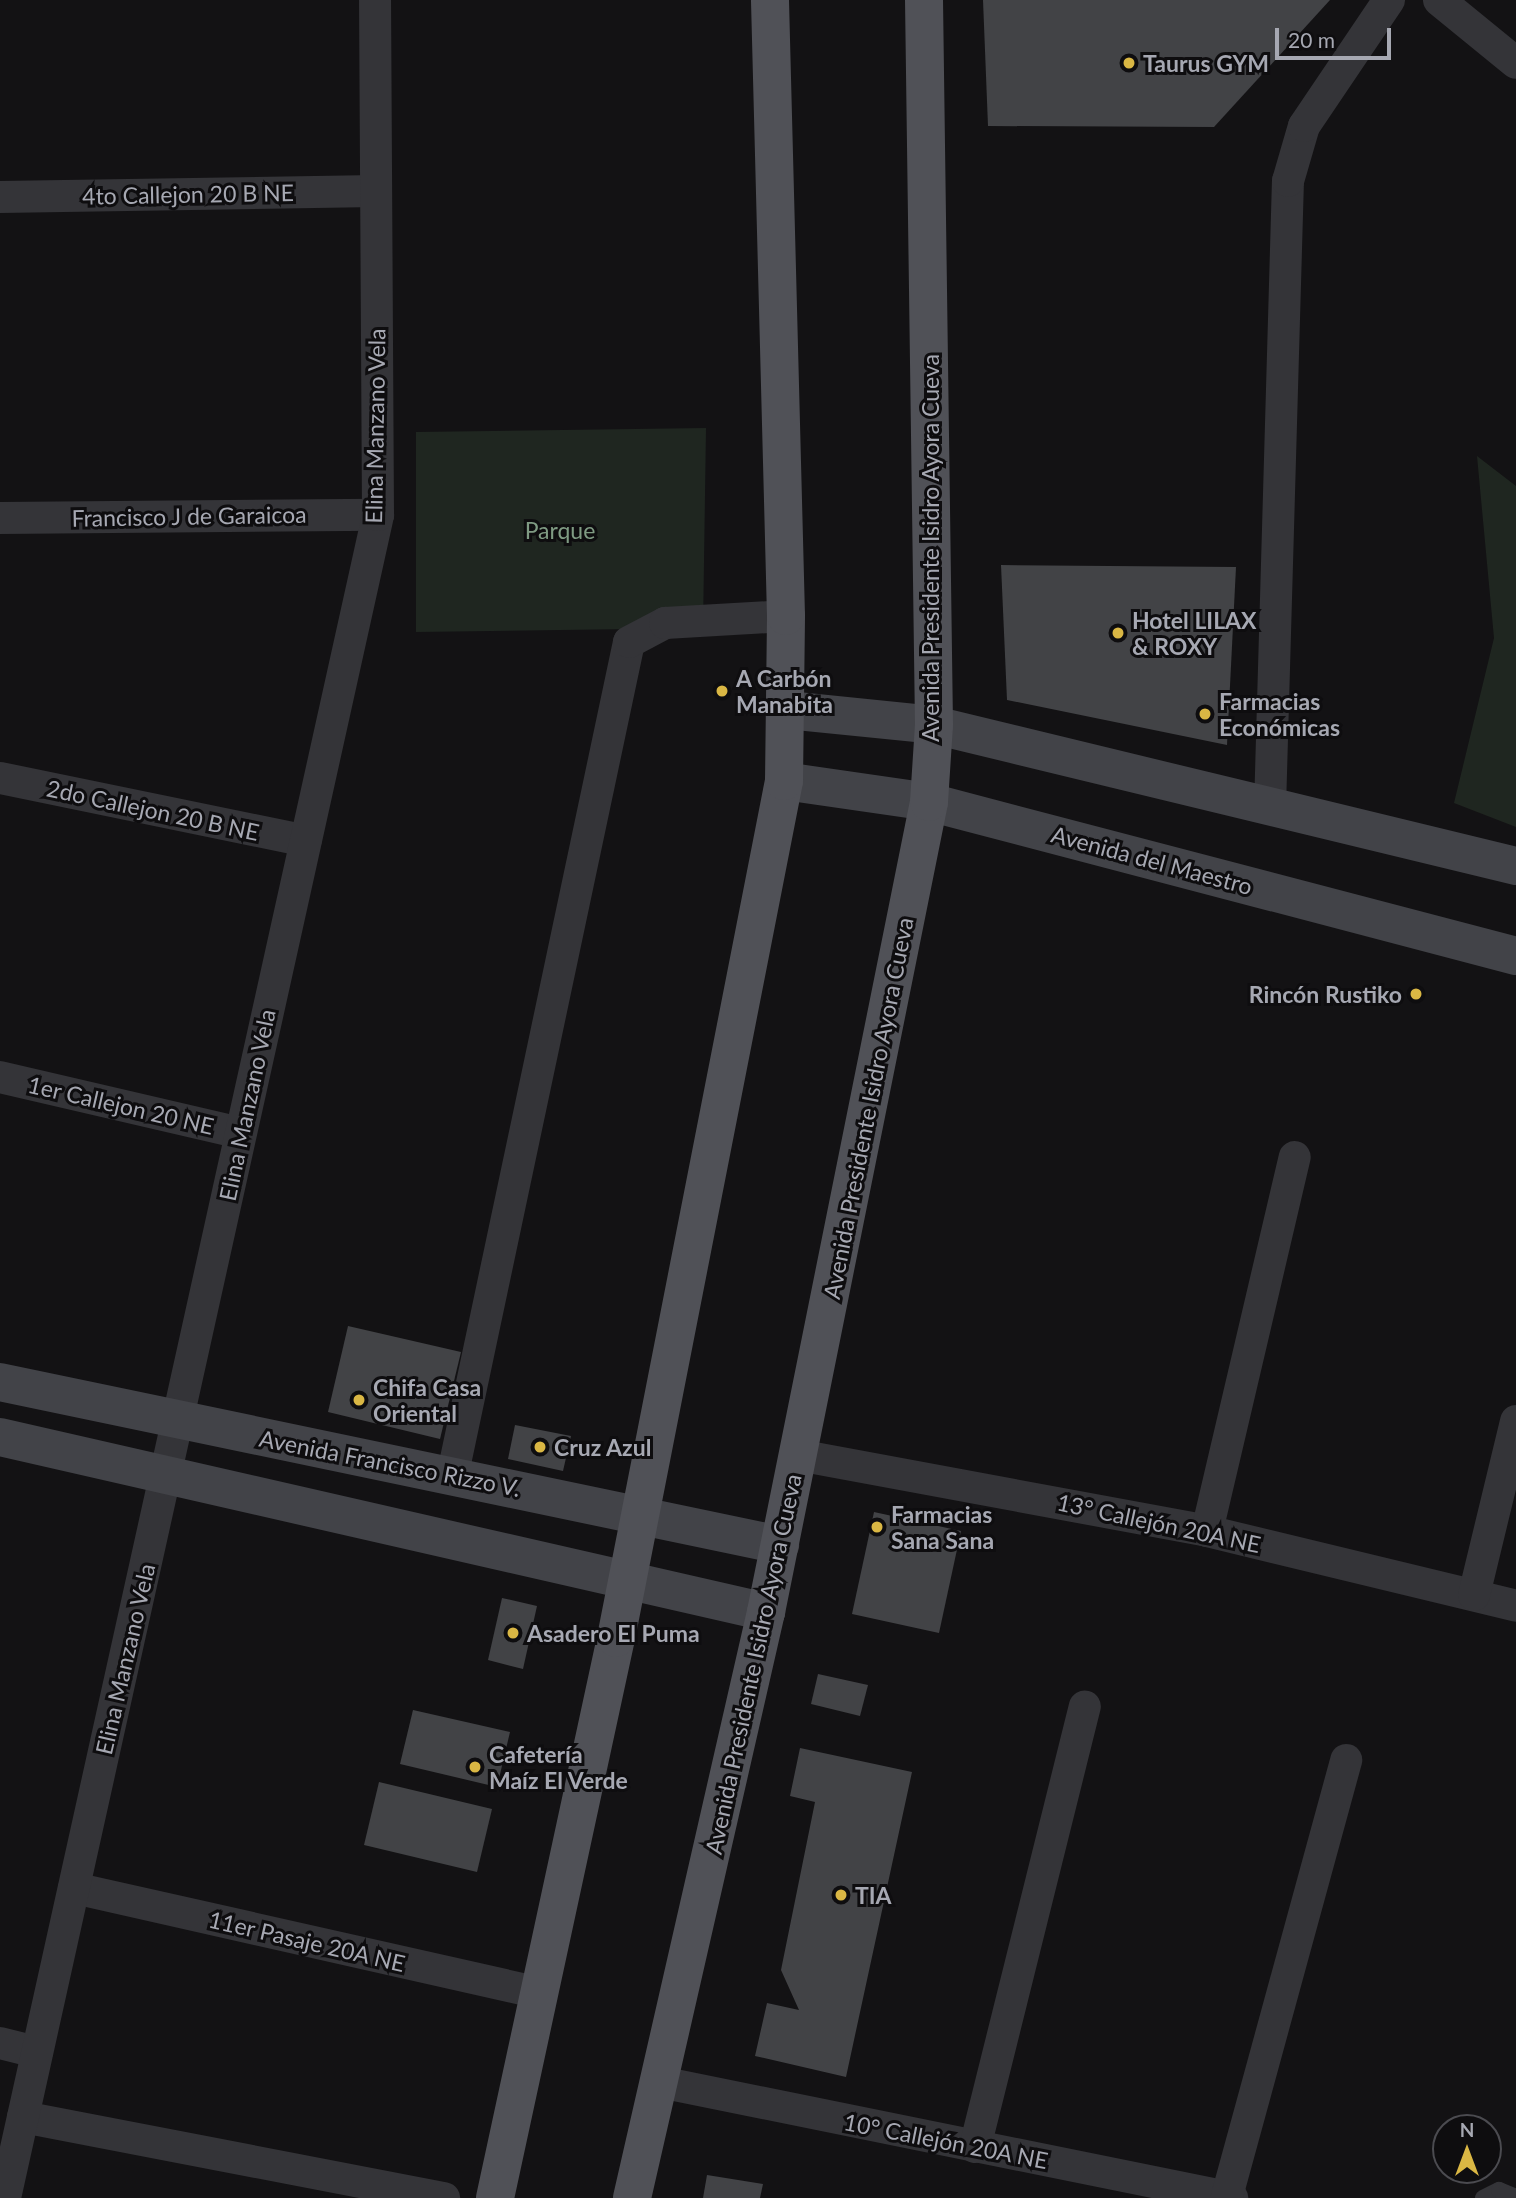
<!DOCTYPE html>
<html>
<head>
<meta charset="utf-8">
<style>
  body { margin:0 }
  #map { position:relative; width:1516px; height:2198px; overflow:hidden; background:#131214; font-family:Lato,sans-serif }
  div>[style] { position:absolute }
  .green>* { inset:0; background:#1f2620 }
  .building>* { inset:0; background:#424346 }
  .lane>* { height:16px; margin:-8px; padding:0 8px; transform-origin:8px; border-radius:8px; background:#343438 }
  .street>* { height:32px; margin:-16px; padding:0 16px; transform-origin:16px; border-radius:16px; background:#343438 }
  .secondary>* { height:38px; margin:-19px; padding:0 19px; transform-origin:19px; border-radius:19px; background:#424348 }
  .primary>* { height:38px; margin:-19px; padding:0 19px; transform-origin:19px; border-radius:19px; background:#505157 }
  .dots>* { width:19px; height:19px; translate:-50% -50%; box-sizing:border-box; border:4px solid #0e0d0f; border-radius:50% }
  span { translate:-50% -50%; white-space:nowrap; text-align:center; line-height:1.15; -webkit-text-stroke:6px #0e0d0f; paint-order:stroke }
  .poi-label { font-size:23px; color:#a6a8b2; font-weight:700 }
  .left { translate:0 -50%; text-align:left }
  .right { translate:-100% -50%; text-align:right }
  .street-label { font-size:23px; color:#a6a8b2 }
  .park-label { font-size:23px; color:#7f9b83 }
  .north { position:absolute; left:1432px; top:2114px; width:70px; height:70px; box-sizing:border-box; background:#0e0d0f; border:2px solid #4b4b50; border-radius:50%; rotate:0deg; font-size:19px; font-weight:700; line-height:28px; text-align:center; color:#a6a8b2 }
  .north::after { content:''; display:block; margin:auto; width:24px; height:32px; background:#dab744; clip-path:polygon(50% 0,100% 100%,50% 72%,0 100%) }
  .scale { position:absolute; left:1275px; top:28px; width:116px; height:32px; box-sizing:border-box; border:4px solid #a6a8b2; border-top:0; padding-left:9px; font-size:21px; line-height:24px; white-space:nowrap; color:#a6a8b2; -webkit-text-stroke:5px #0e0d0f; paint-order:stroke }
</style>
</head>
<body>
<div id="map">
  <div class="green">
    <i style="clip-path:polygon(706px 428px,703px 628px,416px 632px,416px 432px)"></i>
    <i style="clip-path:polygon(1477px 456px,1516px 486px,1516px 827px,1454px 803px,1494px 638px)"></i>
  </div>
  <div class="building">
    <i style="clip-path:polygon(983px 0,1330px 0,1214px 127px,988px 126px)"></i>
    <i style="clip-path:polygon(1001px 565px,1236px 567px,1227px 745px,1007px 700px)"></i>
    <i style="clip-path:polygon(348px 1326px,461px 1352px,440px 1439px,328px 1412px)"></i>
    <i style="clip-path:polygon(515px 1425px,571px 1436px,563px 1471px,508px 1459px)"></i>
    <i style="clip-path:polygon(874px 1512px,961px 1531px,939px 1633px,852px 1614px)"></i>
    <i style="clip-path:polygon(502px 1598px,537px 1606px,523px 1669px,488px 1660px)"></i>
    <i style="clip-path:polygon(818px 1674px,868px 1685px,860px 1716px,811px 1704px)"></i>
    <i style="clip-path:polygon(413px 1710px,510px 1732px,497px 1787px,400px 1764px)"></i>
    <i style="clip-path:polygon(800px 1748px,912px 1772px,846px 2077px,755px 2056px,767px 2003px,799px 2010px,781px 1970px,815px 1802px,790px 1796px)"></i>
    <i style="clip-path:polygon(379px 1782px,492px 1809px,477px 1872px,364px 1845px)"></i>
    <i style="clip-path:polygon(707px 2175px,763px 2184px,760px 2198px,703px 2198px)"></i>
  </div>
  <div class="lane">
    <i style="left:1483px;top:2198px;width:18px;rotate:-27deg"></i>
    <i style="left:1499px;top:2190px;width:18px;rotate:22deg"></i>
  </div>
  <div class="street">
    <i style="left:1439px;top:0;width:99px;rotate:39.3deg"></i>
    <i style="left:0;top:197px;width:376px;rotate:-0.9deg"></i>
    <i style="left:0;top:518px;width:378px;rotate:-0.5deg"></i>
    <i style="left:0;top:778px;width:312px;rotate:11.6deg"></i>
    <i style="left:1270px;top:808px;width:627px;rotate:-88.36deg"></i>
    <i style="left:1288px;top:181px;width:57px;rotate:-73.8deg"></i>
    <i style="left:1304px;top:126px;width:152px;rotate:-56deg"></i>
    <i style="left:0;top:1077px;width:247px;rotate:13.1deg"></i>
    <i style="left:798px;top:1455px;width:416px;rotate:10.5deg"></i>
    <i style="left:1207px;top:1531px;width:318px;rotate:13.6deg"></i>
    <i style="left:453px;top:1473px;width:849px;rotate:-78.04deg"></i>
    <i style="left:629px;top:642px;width:41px;rotate:-27.8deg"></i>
    <i style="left:665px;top:623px;width:121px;rotate:-3.3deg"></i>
    <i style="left:1207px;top:1531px;width:384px;rotate:-76.8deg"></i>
    <i style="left:1474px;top:1595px;width:179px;rotate:-76.4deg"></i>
    <i style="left:74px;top:1888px;width:479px;rotate:12.7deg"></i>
    <i style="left:0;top:2043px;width:38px;rotate:14deg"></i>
    <i style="left:660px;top:2082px;width:584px;rotate:11.46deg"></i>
    <i style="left:23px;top:2117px;width:429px;rotate:10.9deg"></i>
    <i style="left:975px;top:2147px;width:454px;rotate:-76deg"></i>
    <i style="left:1227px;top:2196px;width:452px;rotate:-74.7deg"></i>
    <i style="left:5px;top:2198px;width:1724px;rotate:-77.5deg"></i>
    <i style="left:378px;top:515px;width:515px;rotate:-90.33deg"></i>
  </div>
  <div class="secondary">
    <i style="left:787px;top:710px;width:148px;rotate:5.8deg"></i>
    <i style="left:934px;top:725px;width:599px;rotate:13.62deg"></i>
    <i style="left:784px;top:781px;width:147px;rotate:8.2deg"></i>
    <i style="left:929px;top:802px;width:607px;rotate:14.7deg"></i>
    <i style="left:0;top:1382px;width:797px;rotate:11.8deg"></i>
    <i style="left:0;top:1437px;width:786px;rotate:12.87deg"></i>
  </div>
  <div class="primary">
    <i style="left:495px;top:2198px;width:573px;rotate:-77.81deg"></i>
    <i style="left:616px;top:1638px;width:873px;rotate:-78.91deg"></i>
    <i style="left:784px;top:781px;width:165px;rotate:-89.3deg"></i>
    <i style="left:786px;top:616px;width:616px;rotate:-91.49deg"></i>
    <i style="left:632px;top:2198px;width:601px;rotate:-77.12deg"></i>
    <i style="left:766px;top:1612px;width:826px;rotate:-78.62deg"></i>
    <i style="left:929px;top:802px;width:77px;rotate:-86.3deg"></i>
    <i style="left:934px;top:725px;width:725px;rotate:-90.79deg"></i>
  </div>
  <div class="dots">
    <i style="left:1129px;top:63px;background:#dab744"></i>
    <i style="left:1118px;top:633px;background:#dab744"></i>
    <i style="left:722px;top:691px;background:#dab744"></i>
    <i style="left:1205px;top:714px;background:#dab744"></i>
    <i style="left:1416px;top:994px;background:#dab744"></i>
    <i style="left:359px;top:1400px;background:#dab744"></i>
    <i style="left:540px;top:1447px;background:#dab744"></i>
    <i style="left:877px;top:1527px;background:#dab744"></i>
    <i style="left:513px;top:1633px;background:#dab744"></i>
    <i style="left:475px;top:1767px;background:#dab744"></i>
    <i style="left:841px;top:1895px;background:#dab744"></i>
  </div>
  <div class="poi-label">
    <span class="left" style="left:1143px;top:63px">Taurus GYM</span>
    <span class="left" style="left:1132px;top:633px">Hotel LILAX<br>&amp; ROXY</span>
    <span class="left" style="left:736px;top:691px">A Carbón<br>Manabita</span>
    <span class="left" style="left:1219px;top:714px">Farmacias<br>Económicas</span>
    <span class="right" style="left:1402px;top:994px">Rincón Rustiko</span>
    <span class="left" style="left:373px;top:1400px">Chifa Casa<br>Oriental</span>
    <span class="left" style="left:554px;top:1447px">Cruz Azul</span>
    <span class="left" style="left:891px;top:1527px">Farmacias<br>Sana Sana</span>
    <span class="left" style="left:527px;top:1633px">Asadero El Puma</span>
    <span class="left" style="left:489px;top:1767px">Cafetería<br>Maíz El Verde</span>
    <span class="left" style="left:855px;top:1895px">TIA</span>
  </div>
  <div class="street-label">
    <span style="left:188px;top:194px;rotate:-1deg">4to Callejon 20 B NE</span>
    <span style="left:375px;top:426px;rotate:-89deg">Elina Manzano Vela</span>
    <span style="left:189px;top:516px;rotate:-1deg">Francisco J de Garaicoa</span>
    <span style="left:930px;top:548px;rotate:-90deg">Avenida Presidente Isidro Ayora Cueva</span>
    <span style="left:153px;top:810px;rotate:12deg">2do Callejon 20 B NE</span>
    <span style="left:1152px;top:860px;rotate:15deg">Avenida del Maestro</span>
    <span style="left:121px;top:1105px;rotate:13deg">1er Callejon 20 NE</span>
    <span style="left:247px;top:1105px;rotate:-78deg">Elina Manzano Vela</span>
    <span style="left:868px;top:1108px;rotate:-79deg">Avenida Presidente Isidro Ayora Cueva</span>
    <span style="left:390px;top:1463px;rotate:11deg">Avenida Francisco Rizzo V.</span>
    <span style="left:1159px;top:1523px;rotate:12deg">13° Callejón 20A NE</span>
    <span style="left:125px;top:1659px;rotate:-77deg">Elina Manzano Vela</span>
    <span style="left:753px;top:1664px;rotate:-78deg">Avenida Presidente Isidro Ayora Cueva</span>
    <span style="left:307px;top:1941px;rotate:13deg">11er Pasaje 20A NE</span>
    <span style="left:946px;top:2141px;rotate:11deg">10° Callejón 20A NE</span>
  </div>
  <div class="park-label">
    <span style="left:560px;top:530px">Parque</span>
  </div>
  <div class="north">N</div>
  <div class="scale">20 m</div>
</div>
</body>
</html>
